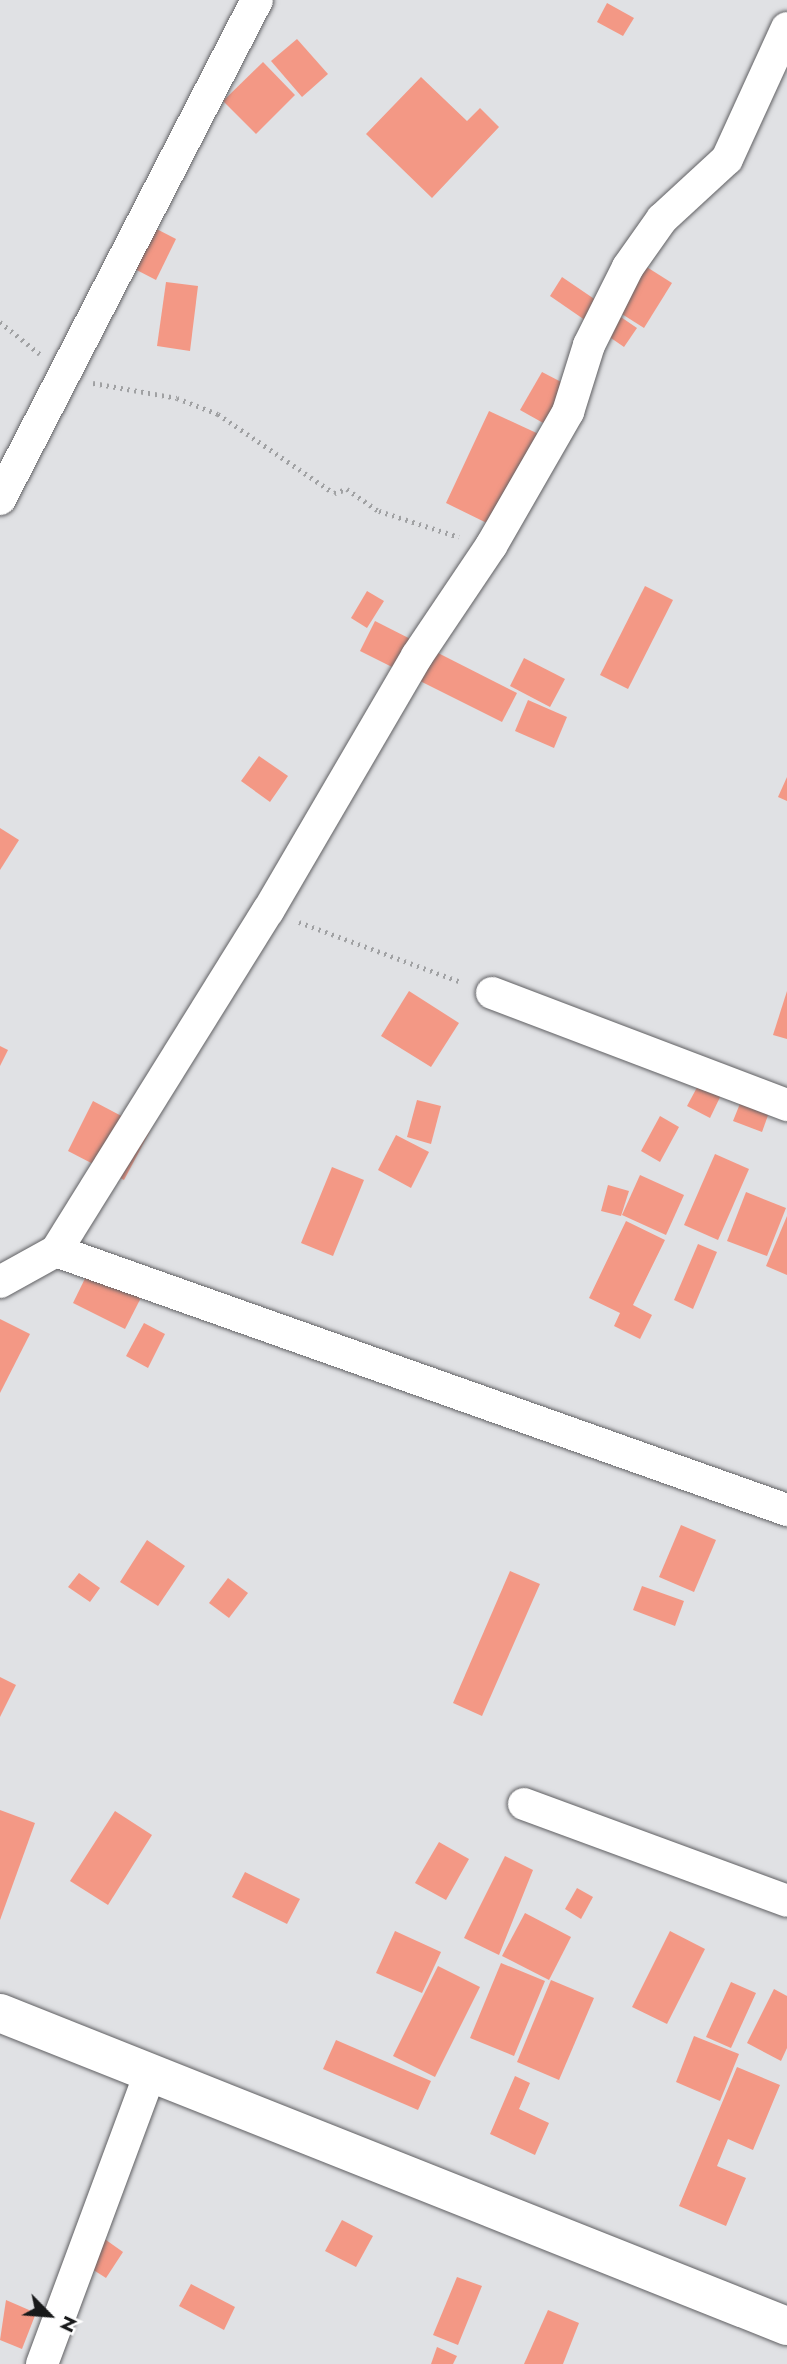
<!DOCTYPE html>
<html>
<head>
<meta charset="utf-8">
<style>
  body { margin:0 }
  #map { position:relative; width:787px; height:2364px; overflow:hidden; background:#e0e1e4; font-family:Jost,sans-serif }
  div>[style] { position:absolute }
  .building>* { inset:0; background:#f39885 }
  .path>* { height:4.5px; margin-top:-2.25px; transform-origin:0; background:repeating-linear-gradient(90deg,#a0a1a3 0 2px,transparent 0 7px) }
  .roads { filter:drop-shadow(0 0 2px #606063) drop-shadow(0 0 2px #606063) }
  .street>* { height:32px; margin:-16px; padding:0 16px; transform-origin:16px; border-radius:16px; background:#fff }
  .secondary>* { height:38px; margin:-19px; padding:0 19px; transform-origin:19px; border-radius:19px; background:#fff }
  span { translate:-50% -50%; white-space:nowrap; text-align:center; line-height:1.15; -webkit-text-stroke:6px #fff; paint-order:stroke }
  .north { position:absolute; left:14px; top:2280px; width:70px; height:70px; -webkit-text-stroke:5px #fff; paint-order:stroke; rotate:115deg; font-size:19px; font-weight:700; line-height:28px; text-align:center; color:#18191a }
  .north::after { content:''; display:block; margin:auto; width:24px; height:32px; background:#18191a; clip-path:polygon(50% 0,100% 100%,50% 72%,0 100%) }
</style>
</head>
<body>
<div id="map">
  <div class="building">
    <i style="clip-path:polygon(607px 3px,634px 18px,623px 36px,597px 22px)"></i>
    <i style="clip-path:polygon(297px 39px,328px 74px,302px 97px,271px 61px)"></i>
    <i style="clip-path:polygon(263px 62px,295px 95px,256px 134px,223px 101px)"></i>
    <i style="clip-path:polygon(421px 77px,467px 121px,480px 108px,499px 127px,432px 198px,366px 134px)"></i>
    <i style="clip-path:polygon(143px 222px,176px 239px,156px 280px,123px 263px)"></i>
    <i style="clip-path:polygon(623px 252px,672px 283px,644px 328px,595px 297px)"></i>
    <i style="clip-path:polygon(562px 277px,637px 328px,624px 347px,550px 296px)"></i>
    <i style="clip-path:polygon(166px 282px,198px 286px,190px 351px,157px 346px)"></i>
    <i style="clip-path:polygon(542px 372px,567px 385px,545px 424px,520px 410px)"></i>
    <i style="clip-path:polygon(489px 411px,543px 436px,499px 529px,446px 503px)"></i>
    <i style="clip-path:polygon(645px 586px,673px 600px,628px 689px,600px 675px)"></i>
    <i style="clip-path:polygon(367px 591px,384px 601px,367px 628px,351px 618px)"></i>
    <i style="clip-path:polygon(375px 621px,517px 693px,502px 722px,360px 651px)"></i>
    <i style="clip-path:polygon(524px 658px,565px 679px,550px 707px,510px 686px)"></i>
    <i style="clip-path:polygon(528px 700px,567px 717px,554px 748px,515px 731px)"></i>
    <i style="clip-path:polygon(259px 756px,288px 776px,270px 802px,241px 781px)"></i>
    <i style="clip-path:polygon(787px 777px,787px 801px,778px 797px)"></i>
    <i style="clip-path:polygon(0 828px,19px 840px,0 870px)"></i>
    <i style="clip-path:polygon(409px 991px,459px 1023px,431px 1067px,381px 1036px)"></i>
    <i style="clip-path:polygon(787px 991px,787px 1039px,773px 1035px)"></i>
    <i style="clip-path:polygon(0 1046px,8px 1050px,0 1066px)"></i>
    <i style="clip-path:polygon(701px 1080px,723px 1091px,710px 1118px,687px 1106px)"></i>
    <i style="clip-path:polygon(743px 1096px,771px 1107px,762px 1132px,733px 1121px)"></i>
    <i style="clip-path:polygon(417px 1100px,441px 1106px,431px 1144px,407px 1137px)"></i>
    <i style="clip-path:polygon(93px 1101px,150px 1131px,124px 1180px,68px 1151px)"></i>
    <i style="clip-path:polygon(660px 1116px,679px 1127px,660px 1162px,641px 1151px)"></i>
    <i style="clip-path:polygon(396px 1135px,429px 1152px,411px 1188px,378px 1170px)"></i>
    <i style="clip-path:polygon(715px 1154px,749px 1169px,718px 1240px,684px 1225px)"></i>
    <i style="clip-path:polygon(332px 1167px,364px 1180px,333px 1256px,301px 1243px)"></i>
    <i style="clip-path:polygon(640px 1175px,684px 1195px,666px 1235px,622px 1215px)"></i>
    <i style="clip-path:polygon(608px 1185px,629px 1191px,621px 1216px,601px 1211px)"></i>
    <i style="clip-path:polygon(746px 1192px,786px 1208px,767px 1256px,727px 1241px)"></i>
    <i style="clip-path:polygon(787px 1216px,787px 1275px,766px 1266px)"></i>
    <i style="clip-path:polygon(626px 1221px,665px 1240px,633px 1305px,652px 1315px,640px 1339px,614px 1326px,620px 1313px,589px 1298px)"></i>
    <i style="clip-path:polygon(698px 1244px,717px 1252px,693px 1309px,674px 1300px)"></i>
    <i style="clip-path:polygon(96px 1256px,149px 1282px,125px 1329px,73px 1303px)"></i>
    <i style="clip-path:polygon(0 1319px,30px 1334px,0 1393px)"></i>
    <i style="clip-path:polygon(144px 1323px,165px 1334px,148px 1368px,126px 1356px)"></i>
    <i style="clip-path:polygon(681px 1525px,716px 1540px,694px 1592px,659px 1577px)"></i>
    <i style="clip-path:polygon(147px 1540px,185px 1566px,158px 1606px,120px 1582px)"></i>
    <i style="clip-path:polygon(510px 1571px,540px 1584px,482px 1716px,453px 1703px)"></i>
    <i style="clip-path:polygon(79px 1573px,100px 1588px,90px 1602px,68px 1587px)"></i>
    <i style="clip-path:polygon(228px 1578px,248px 1593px,229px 1618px,209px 1603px)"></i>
    <i style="clip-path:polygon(642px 1586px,684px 1601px,675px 1626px,633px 1610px)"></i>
    <i style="clip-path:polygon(0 1677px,16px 1685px,0 1717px)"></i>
    <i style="clip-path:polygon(0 1810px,35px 1823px,0 1920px)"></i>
    <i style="clip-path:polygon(115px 1811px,152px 1835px,108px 1905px,70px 1881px)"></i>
    <i style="clip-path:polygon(439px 1842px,469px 1859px,446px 1900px,415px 1883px)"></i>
    <i style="clip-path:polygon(505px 1856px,533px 1870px,499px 1955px,464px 1938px)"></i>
    <i style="clip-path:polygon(245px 1872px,300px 1899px,287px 1924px,232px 1897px)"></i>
    <i style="clip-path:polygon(577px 1888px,593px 1897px,581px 1919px,565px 1909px)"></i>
    <i style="clip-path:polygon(525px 1913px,571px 1937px,549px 1980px,502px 1956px)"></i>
    <i style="clip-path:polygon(395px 1931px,441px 1952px,422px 1993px,376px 1973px)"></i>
    <i style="clip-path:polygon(670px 1931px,705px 1949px,667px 2024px,632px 2007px)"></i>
    <i style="clip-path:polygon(501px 1963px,545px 1981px,514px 2056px,470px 2038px)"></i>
    <i style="clip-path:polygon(438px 1966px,480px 1987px,435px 2077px,393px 2056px)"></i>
    <i style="clip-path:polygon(551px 1980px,594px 1998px,559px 2080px,517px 2062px)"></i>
    <i style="clip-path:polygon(731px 1982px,756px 1993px,731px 2048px,706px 2037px)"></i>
    <i style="clip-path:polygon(774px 1989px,787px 1996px,787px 2048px,781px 2061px,747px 2043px)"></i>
    <i style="clip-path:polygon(694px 2036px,739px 2054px,720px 2101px,676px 2082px)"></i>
    <i style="clip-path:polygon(336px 2040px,431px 2081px,418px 2110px,323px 2069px)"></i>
    <i style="clip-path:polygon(737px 2067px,780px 2085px,753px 2150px,728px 2139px,717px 2166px,746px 2178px,726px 2226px,679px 2206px)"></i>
    <i style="clip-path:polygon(515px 2076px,530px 2083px,519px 2109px,549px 2123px,535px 2155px,490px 2134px)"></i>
    <i style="clip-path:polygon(342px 2220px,373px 2236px,356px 2267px,325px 2251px)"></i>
    <i style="clip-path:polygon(99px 2235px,123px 2252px,106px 2278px,81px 2262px)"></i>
    <i style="clip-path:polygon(457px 2277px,482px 2286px,458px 2345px,433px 2335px)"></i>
    <i style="clip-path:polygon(191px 2284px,235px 2307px,224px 2330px,179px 2306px)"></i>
    <i style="clip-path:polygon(6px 2300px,36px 2313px,22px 2349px,0 2340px)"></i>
    <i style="clip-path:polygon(548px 2310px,579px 2323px,563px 2364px,524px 2364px)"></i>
    <i style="clip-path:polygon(437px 2347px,457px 2356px,453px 2364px,431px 2364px)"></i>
  </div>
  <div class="path">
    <i style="left:0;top:322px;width:51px;rotate:38.7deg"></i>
    <i style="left:93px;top:383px;width:85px;rotate:10.1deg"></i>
    <i style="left:177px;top:398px;width:44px;rotate:21.3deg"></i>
    <i style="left:218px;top:414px;width:140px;rotate:34.3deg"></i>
    <i style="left:334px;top:493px;width:14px;rotate:-17deg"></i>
    <i style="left:347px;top:489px;width:39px;rotate:35deg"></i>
    <i style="left:379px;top:511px;width:84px;rotate:18deg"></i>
    <i style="left:299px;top:922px;width:173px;rotate:20.3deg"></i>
  </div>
  <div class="roads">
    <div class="street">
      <i style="left:0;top:499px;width:561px;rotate:-62.75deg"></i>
      <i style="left:492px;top:993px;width:316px;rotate:20.8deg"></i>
      <i style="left:56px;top:1251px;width:776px;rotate:19.51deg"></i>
      <i style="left:0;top:1282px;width:64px;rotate:-29deg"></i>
      <i style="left:56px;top:1251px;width:401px;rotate:-58.1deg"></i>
      <i style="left:268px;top:911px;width:295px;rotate:-59.7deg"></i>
      <i style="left:417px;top:656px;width:133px;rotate:-56.1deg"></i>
      <i style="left:491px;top:546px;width:155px;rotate:-60.1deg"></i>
      <i style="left:568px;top:412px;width:70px;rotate:-72.6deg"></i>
      <i style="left:589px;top:345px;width:87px;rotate:-63.4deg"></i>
      <i style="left:628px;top:267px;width:59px;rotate:-54.7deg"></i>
      <i style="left:662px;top:219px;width:88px;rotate:-42.7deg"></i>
      <i style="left:727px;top:159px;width:144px;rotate:-65.4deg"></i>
      <i style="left:524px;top:1804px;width:280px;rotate:20.2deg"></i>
      <i style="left:42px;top:2364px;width:310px;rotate:-69.6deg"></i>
    </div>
    <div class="secondary">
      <i style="left:0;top:2013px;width:847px;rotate:21.69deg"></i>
    </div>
  </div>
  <div class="north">N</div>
</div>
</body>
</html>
